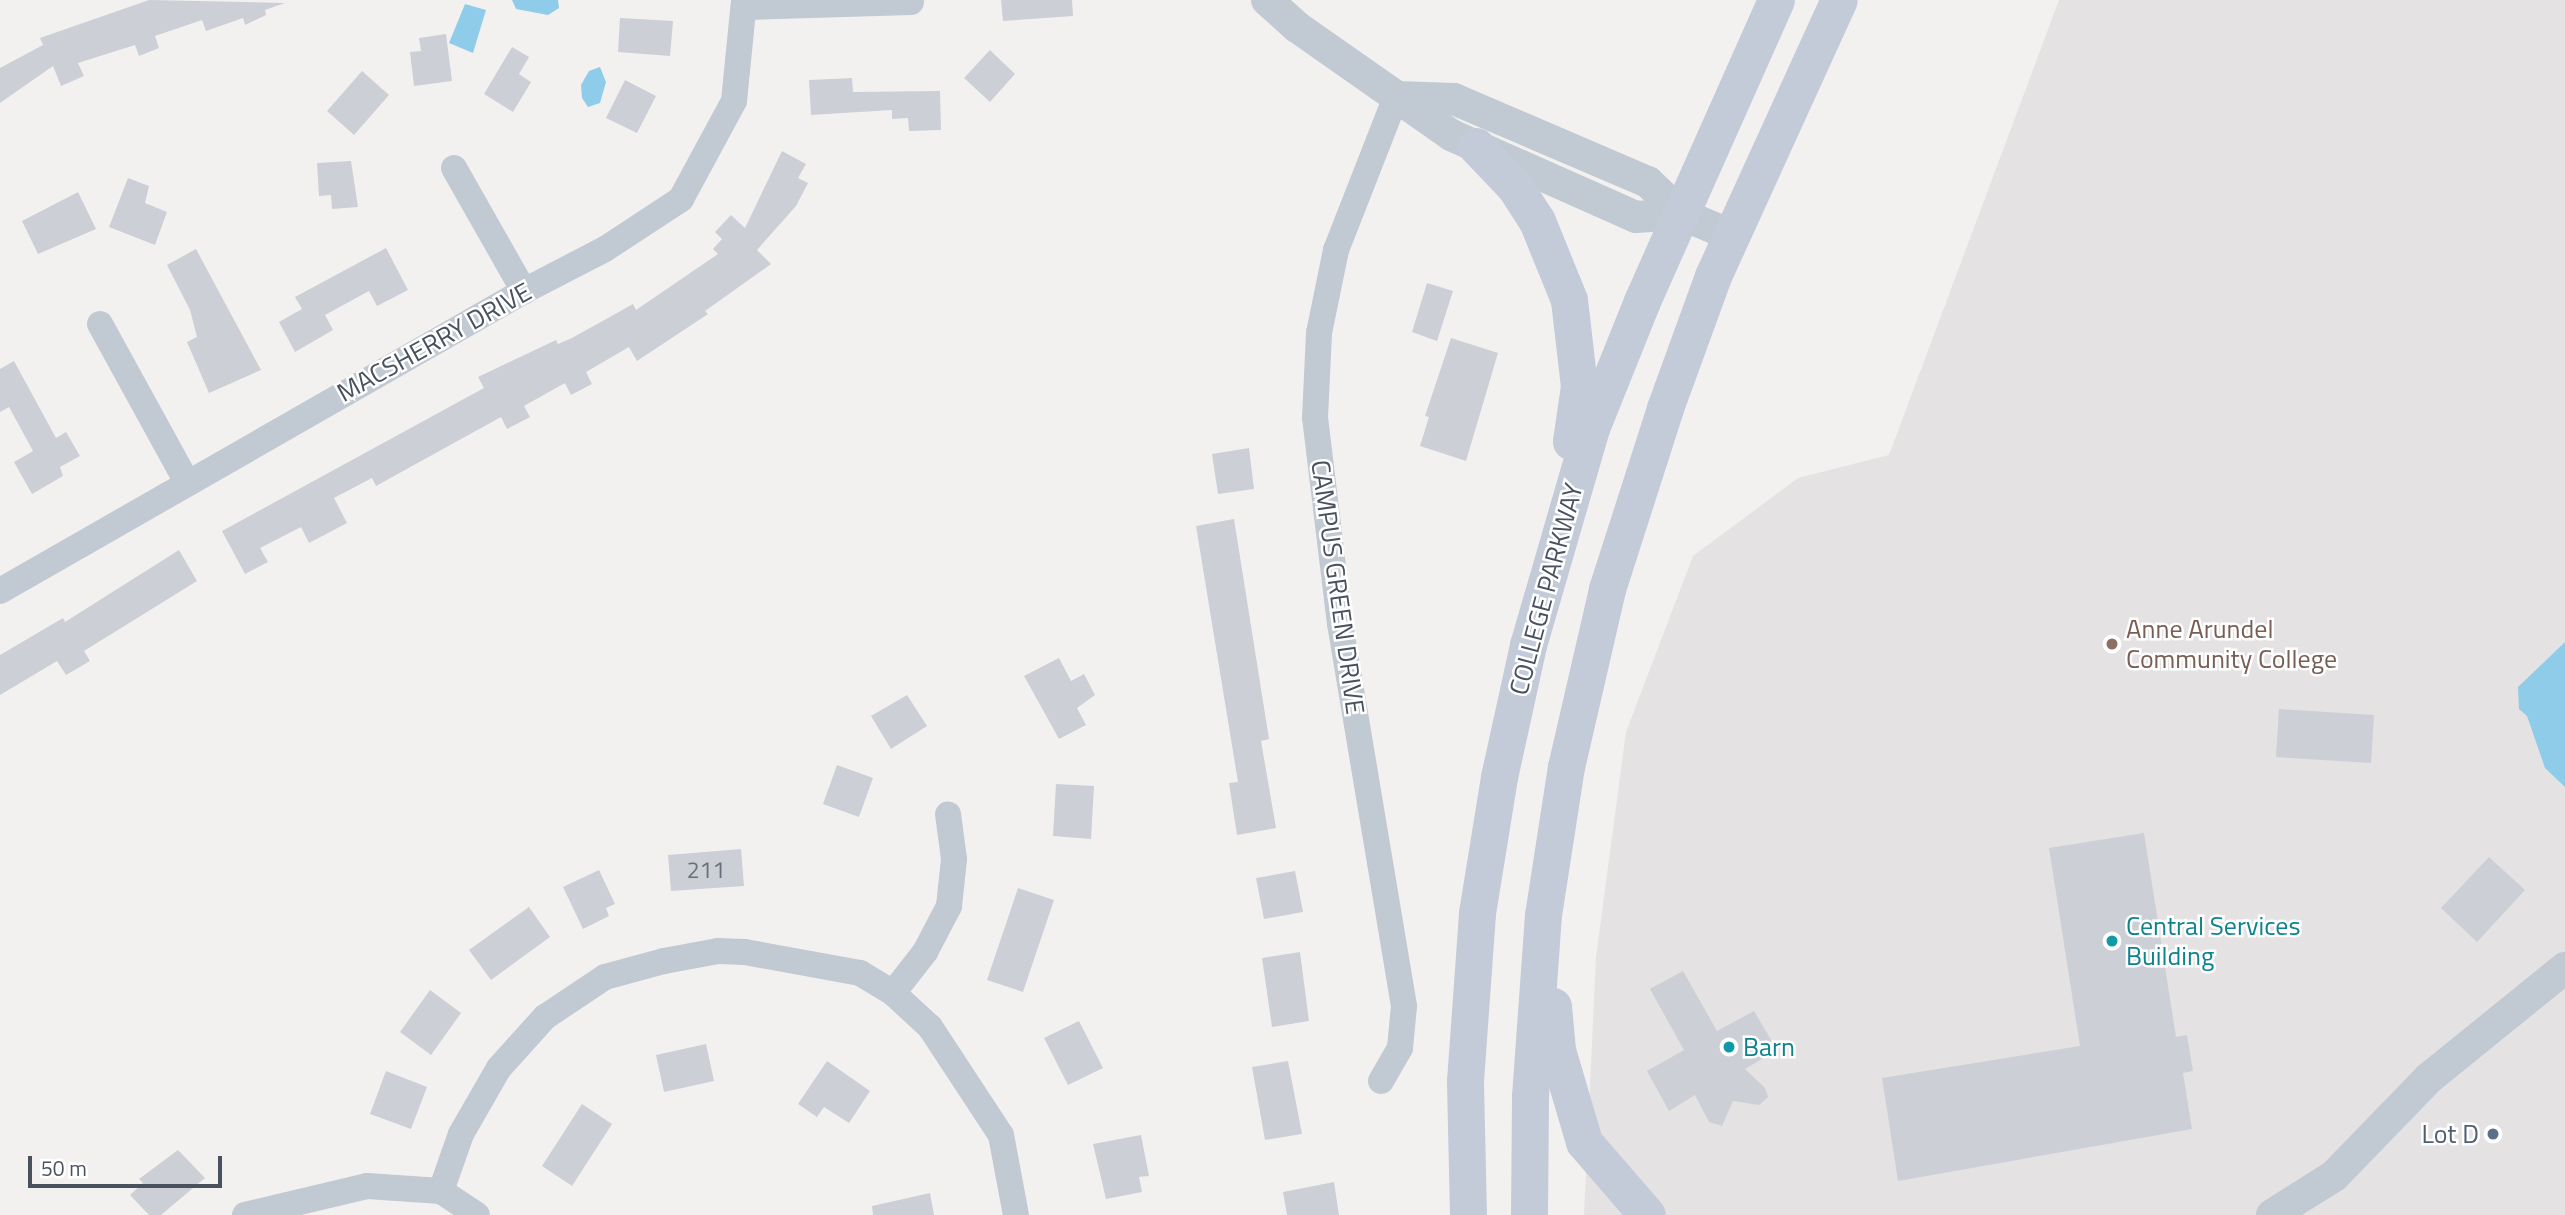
<!DOCTYPE html>
<html>
<head>
<meta charset="utf-8">
<style>
  body { margin:0 }
  #map { position:relative; width:2565px; height:1215px; overflow:hidden; background:#f3f1f0; font-family:"Titillium Web",sans-serif }
  div>[style] { position:absolute }
  .education>* { inset:0; background:#e4e2e2 }
  .water>* { inset:0; background:#8fccea }
  .building>* { inset:0; background:#cccfd6 }
  .minor>* { height:26px; margin:-13px; padding:0 13px; transform-origin:13px; border-radius:13px; background:#c1c9d2 }
  .tertiary>* { height:32px; margin:-16px; padding:0 16px; transform-origin:16px; border-radius:16px; background:#c1c9d2 }
  .secondary>* { height:37px; margin:-18.5px; padding:0 18.5px; transform-origin:18.5px; border-radius:18.5px; background:#c4cbd8 }
  .dots>* { width:19px; height:19px; translate:-50% -50%; box-sizing:border-box; border:4px solid #fff; border-radius:50% }
  span { translate:-50% -50%; white-space:nowrap; text-align:center; line-height:1.15; -webkit-text-stroke:5px #fff; paint-order:stroke }
  .number-label { font-size:23px; color:#69707b }
  .number-label span { -webkit-text-stroke-width:0 }
  .street-label { font-size:26px; color:#48515d }
  .education-label { font-size:26px; color:#785e54 }
  .left { translate:0 -50%; text-align:left }
  .culture-label { font-size:26px; color:#0d838f }
  .service-label { font-size:26px; color:#4e5e75 }
  .right { translate:-100% -50%; text-align:right }
  .scale { position:absolute; left:28px; top:1156px; width:194px; height:32px; box-sizing:border-box; border:4px solid #48515d; border-top:0; padding-left:9px; font-size:21px; line-height:24px; white-space:nowrap; color:#48515d; -webkit-text-stroke:5px #fff; paint-order:stroke }
</style>
</head>
<body>
<div id="map">
  <div class="education">
    <i style="clip-path:polygon(2059px 0,2565px 0,2565px 1215px,1584px 1215px,1596px 957px,1626px 732px,1693px 556px,1798px 478px,1889px 455px)"></i>
  </div>
  <div class="water">
    <i style="clip-path:polygon(512px 0,558px 0,559px 8px,548px 15px,516px 9px)"></i>
    <i style="clip-path:polygon(465px 4px,486px 10px,473px 53px,449px 43px)"></i>
    <i style="clip-path:polygon(600px 67px,606px 82px,600px 103px,588px 107px,582px 98px,581px 85px,589px 71px)"></i>
    <i style="clip-path:polygon(2565px 642px,2565px 787px,2545px 768px,2527px 716px,2519px 709px,2518px 687px)"></i>
  </div>
  <div class="building">
    <i style="clip-path:polygon(149px 0,285px 3px,265px 10px,266px 15px,245px 25px,243px 18px,206px 31px,202px 20px,155px 36px,159px 48px,139px 56px,135px 45px,78px 63px,84px 76px,61px 86px,53px 66px,0 103px,0 68px,43px 45px,40px 38px)"></i>
    <i style="clip-path:polygon(1001px 0,1072px 0,1073px 16px,1003px 21px)"></i>
    <i style="clip-path:polygon(620px 18px,673px 21px,670px 56px,618px 52px)"></i>
    <i style="clip-path:polygon(446px 34px,452px 81px,414px 86px,410px 52px,421px 51px,419px 38px)"></i>
    <i style="clip-path:polygon(512px 47px,529px 57px,519px 74px,531px 82px,513px 112px,484px 94px)"></i>
    <i style="clip-path:polygon(990px 50px,1015px 74px,990px 102px,964px 78px)"></i>
    <i style="clip-path:polygon(362px 71px,389px 95px,354px 135px,327px 111px)"></i>
    <i style="clip-path:polygon(852px 78px,853px 92px,940px 91px,941px 130px,909px 131px,908px 118px,892px 119px,892px 110px,811px 115px,809px 80px)"></i>
    <i style="clip-path:polygon(625px 80px,656px 96px,637px 133px,606px 118px)"></i>
    <i style="clip-path:polygon(782px 151px,806px 164px,798px 178px,808px 183px,796px 206px,757px 250px,771px 264px,705px 311px,708px 314px,637px 361px,629px 347px,586px 372px,592px 384px,571px 395px,565px 383px,524px 406px,530px 417px,507px 429px,501px 417px,376px 486px,372px 478px,334px 498px,347px 523px,309px 543px,301px 527px,260px 548px,268px 562px,245px 574px,222px 531px,484px 388px,478px 377px,556px 340px,558px 344px,572px 338px,633px 304px,636px 310px,718px 254px,713px 249px,722px 239px,715px 232px,731px 215px,745px 228px)"></i>
    <i style="clip-path:polygon(351px 161px,358px 207px,332px 209px,331px 195px,319px 196px,317px 163px)"></i>
    <i style="clip-path:polygon(128px 178px,149px 186px,145px 203px,167px 212px,155px 245px,109px 227px)"></i>
    <i style="clip-path:polygon(78px 192px,96px 229px,38px 254px,22px 221px)"></i>
    <i style="clip-path:polygon(386px 248px,408px 290px,377px 306px,369px 291px,325px 315px,333px 330px,295px 352px,279px 322px,302px 309px,295px 297px)"></i>
    <i style="clip-path:polygon(196px 249px,261px 370px,209px 393px,187px 342px,197px 337px,190px 310px,167px 265px)"></i>
    <i style="clip-path:polygon(1427px 283px,1453px 291px,1437px 341px,1412px 332px)"></i>
    <i style="clip-path:polygon(1451px 338px,1498px 353px,1466px 461px,1420px 446px,1429px 417px,1425px 416px)"></i>
    <i style="clip-path:polygon(14px 361px,56px 438px,66px 432px,80px 456px,60px 467px,63px 476px,32px 494px,14px 462px,33px 451px,9px 407px,0 412px,0 369px)"></i>
    <i style="clip-path:polygon(1249px 448px,1254px 489px,1218px 494px,1212px 454px)"></i>
    <i style="clip-path:polygon(1234px 519px,1269px 739px,1261px 741px,1276px 828px,1237px 835px,1229px 783px,1238px 782px,1196px 526px)"></i>
    <i style="clip-path:polygon(179px 550px,197px 581px,84px 651px,90px 661px,66px 675px,57px 661px,0 695px,0 655px,63px 618px,65px 622px)"></i>
    <i style="clip-path:polygon(1059px 658px,1071px 681px,1084px 674px,1095px 695px,1077px 708px,1086px 725px,1059px 739px,1024px 676px)"></i>
    <i style="clip-path:polygon(907px 695px,927px 726px,891px 749px,871px 716px)"></i>
    <i style="clip-path:polygon(2279px 709px,2374px 715px,2371px 763px,2276px 757px)"></i>
    <i style="clip-path:polygon(837px 765px,873px 778px,859px 817px,823px 804px)"></i>
    <i style="clip-path:polygon(1056px 784px,1094px 786px,1091px 839px,1053px 836px)"></i>
    <i style="clip-path:polygon(2144px 833px,2176px 1037px,2187px 1035px,2193px 1071px,2183px 1073px,2192px 1129px,1898px 1181px,1882px 1078px,2080px 1046px,2049px 848px)"></i>
    <i style="clip-path:polygon(741px 849px,744px 886px,671px 891px,668px 855px)"></i>
    <i style="clip-path:polygon(2489px 857px,2525px 890px,2477px 942px,2441px 908px)"></i>
    <i style="clip-path:polygon(599px 870px,615px 904px,606px 908px,609px 916px,583px 929px,563px 887px)"></i>
    <i style="clip-path:polygon(1295px 871px,1303px 912px,1264px 919px,1256px 878px)"></i>
    <i style="clip-path:polygon(1018px 888px,1054px 900px,1023px 992px,987px 980px)"></i>
    <i style="clip-path:polygon(529px 907px,550px 937px,491px 980px,469px 950px)"></i>
    <i style="clip-path:polygon(1300px 952px,1309px 1021px,1272px 1027px,1262px 958px)"></i>
    <i style="clip-path:polygon(1683px 971px,1717px 1031px,1754px 1011px,1777px 1050px,1745px 1069px,1765px 1088px,1768px 1097px,1759px 1105px,1733px 1101px,1722px 1126px,1709px 1122px,1695px 1095px,1669px 1111px,1647px 1071px,1684px 1050px,1650px 989px)"></i>
    <i style="clip-path:polygon(430px 990px,461px 1013px,431px 1055px,400px 1032px)"></i>
    <i style="clip-path:polygon(1079px 1021px,1103px 1068px,1068px 1085px,1044px 1038px)"></i>
    <i style="clip-path:polygon(706px 1044px,714px 1081px,664px 1092px,656px 1055px)"></i>
    <i style="clip-path:polygon(827px 1061px,870px 1091px,849px 1123px,824px 1107px,817px 1117px,798px 1104px)"></i>
    <i style="clip-path:polygon(1288px 1061px,1302px 1134px,1265px 1140px,1252px 1067px)"></i>
    <i style="clip-path:polygon(386px 1071px,427px 1087px,411px 1129px,370px 1114px)"></i>
    <i style="clip-path:polygon(582px 1104px,612px 1124px,572px 1186px,542px 1166px)"></i>
    <i style="clip-path:polygon(1141px 1135px,1149px 1176px,1139px 1177px,1142px 1192px,1106px 1199px,1093px 1144px)"></i>
    <i style="clip-path:polygon(178px 1150px,205px 1178px,161px 1215px,149px 1215px,130px 1195px,143px 1183px,139px 1179px)"></i>
    <i style="clip-path:polygon(1334px 1182px,1339px 1215px,1287px 1215px,1283px 1192px)"></i>
    <i style="clip-path:polygon(930px 1193px,934px 1215px,873px 1215px,872px 1206px)"></i>
  </div>
  <div class="minor">
    <i style="left:746px;top:7px;width:165px;rotate:-1.7deg"></i>
    <i style="left:454px;top:168px;width:142px;rotate:60.4deg"></i>
    <i style="left:100px;top:324px;width:180px;rotate:61.2deg"></i>
    <i style="left:0;top:591px;width:604px;rotate:-29.79deg"></i>
    <i style="left:524px;top:291px;width:91px;rotate:-27.4deg"></i>
    <i style="left:605px;top:249px;width:91px;rotate:-33.3deg"></i>
    <i style="left:681px;top:199px;width:111px;rotate:-61.6deg"></i>
    <i style="left:734px;top:101px;width:101px;rotate:-84.3deg"></i>
    <i style="left:893px;top:993px;width:52px;rotate:-52deg"></i>
    <i style="left:925px;top:952px;width:52px;rotate:-62.4deg"></i>
    <i style="left:949px;top:906px;width:47px;rotate:-83.9deg"></i>
    <i style="left:954px;top:859px;width:45px;rotate:-97.6deg"></i>
    <i style="left:1381px;top:1081px;width:38px;rotate:-60deg"></i>
    <i style="left:1400px;top:1048px;width:42px;rotate:-84.6deg"></i>
    <i style="left:1404px;top:1006px;width:387px;rotate:-99.5deg"></i>
    <i style="left:1340px;top:624px;width:208px;rotate:-96.9deg"></i>
    <i style="left:1315px;top:418px;width:85px;rotate:-87.3deg"></i>
    <i style="left:1319px;top:333px;width:85px;rotate:-78.4deg"></i>
    <i style="left:1336px;top:250px;width:164px;rotate:-68.6deg"></i>
    <i style="left:441px;top:1191px;width:60px;rotate:-70.7deg"></i>
    <i style="left:461px;top:1134px;width:76px;rotate:-60.1deg"></i>
    <i style="left:499px;top:1068px;width:69px;rotate:-48deg"></i>
    <i style="left:545px;top:1017px;width:72px;rotate:-33.7deg"></i>
    <i style="left:605px;top:977px;width:61px;rotate:-15.2deg"></i>
    <i style="left:664px;top:961px;width:55px;rotate:-10.5deg"></i>
    <i style="left:718px;top:951px;width:27px;rotate:2deg"></i>
    <i style="left:745px;top:952px;width:117px;rotate:10.3deg"></i>
    <i style="left:860px;top:973px;width:39px;rotate:31deg"></i>
    <i style="left:893px;top:993px;width:50px;rotate:42.6deg"></i>
    <i style="left:930px;top:1027px;width:129px;rotate:56.7deg"></i>
    <i style="left:1001px;top:1135px;width:81px;rotate:79.4deg"></i>
    <i style="left:245px;top:1215px;width:125px;rotate:-13.4deg"></i>
    <i style="left:367px;top:1186px;width:74px;rotate:3.9deg"></i>
    <i style="left:441px;top:1191px;width:43px;rotate:33.7deg"></i>
  </div>
  <div class="tertiary">
    <i style="left:1267px;top:0;width:40px;rotate:42deg"></i>
    <i style="left:1297px;top:27px;width:188px;rotate:35deg"></i>
    <i style="left:1451px;top:135px;width:202px;rotate:23.9deg"></i>
    <i style="left:1636px;top:217px;width:45px;rotate:-3.8deg"></i>
    <i style="left:1396px;top:97px;width:58px;rotate:2deg"></i>
    <i style="left:1454px;top:99px;width:211px;rotate:23.2deg"></i>
    <i style="left:1648px;top:182px;width:46px;rotate:44.1deg"></i>
    <i style="left:1681px;top:214px;width:54px;rotate:22.8deg"></i>
    <i style="left:2272px;top:1215px;width:73px;rotate:-32.2deg"></i>
    <i style="left:2334px;top:1176px;width:136px;rotate:-45.9deg"></i>
    <i style="left:2429px;top:1078px;width:175px;rotate:-39deg"></i>
  </div>
  <div class="secondary">
    <i style="left:1476px;top:146px;width:57px;rotate:46.4deg"></i>
    <i style="left:1515px;top:187px;width:40px;rotate:57.1deg"></i>
    <i style="left:1537px;top:221px;width:85px;rotate:67.9deg"></i>
    <i style="left:1569px;top:300px;width:87px;rotate:83.4deg"></i>
    <i style="left:1579px;top:386px;width:56px;rotate:98.3deg"></i>
    <i style="left:1553px;top:1006px;width:44px;rotate:84.8deg"></i>
    <i style="left:1557px;top:1050px;width:96px;rotate:73.6deg"></i>
    <i style="left:1584px;top:1142px;width:96px;rotate:49.2deg"></i>
    <i style="left:1468px;top:1215px;width:134px;rotate:-91.3deg"></i>
    <i style="left:1465px;top:1081px;width:168px;rotate:-85.9deg"></i>
    <i style="left:1477px;top:913px;width:138px;rotate:-80.8deg"></i>
    <i style="left:1499px;top:777px;width:135px;rotate:-77.6deg"></i>
    <i style="left:1528px;top:645px;width:226px;rotate:-73.8deg"></i>
    <i style="left:1591px;top:428px;width:137px;rotate:-68.1deg"></i>
    <i style="left:1642px;top:301px;width:329px;rotate:-66deg"></i>
    <i style="left:1529px;top:1215px;width:119px;rotate:-89.5deg"></i>
    <i style="left:1530px;top:1096px;width:181px;rotate:-85.9deg"></i>
    <i style="left:1543px;top:915px;width:150px;rotate:-81.2deg"></i>
    <i style="left:1566px;top:767px;width:183px;rotate:-77deg"></i>
    <i style="left:1607px;top:589px;width:190px;rotate:-72.2deg"></i>
    <i style="left:1665px;top:408px;width:140px;rotate:-70deg"></i>
    <i style="left:1713px;top:276px;width:303px;rotate:-65.5deg"></i>
  </div>
  <div class="dots">
    <i style="left:2112px;top:644px;background:#8d6e63"></i>
    <i style="left:2112px;top:941px;background:#0f9aa8"></i>
    <i style="left:1729px;top:1047px;background:#0f9aa8"></i>
    <i style="left:2493px;top:1134px;background:#5c6f8a"></i>
  </div>
  <div class="number-label">
    <span style="left:706px;top:870px">211</span>
  </div>
  <div class="street-label">
    <span style="left:434px;top:342px;rotate:-29deg">MACSHERRY DRIVE</span>
    <span style="left:1338px;top:587px;rotate:82deg">CAMPUS GREEN DRIVE</span>
    <span style="left:1546px;top:589px;rotate:-75deg">COLLEGE PARKWAY</span>
  </div>
  <div class="education-label">
    <span class="left" style="left:2126px;top:644px">Anne Arundel<br>Community College</span>
  </div>
  <div class="culture-label">
    <span class="left" style="left:2126px;top:941px">Central Services<br>Building</span>
    <span class="left" style="left:1743px;top:1047px">Barn</span>
  </div>
  <div class="service-label">
    <span class="right" style="left:2479px;top:1134px">Lot D</span>
  </div>
  <div class="scale">50 m</div>
</div>
</body>
</html>
